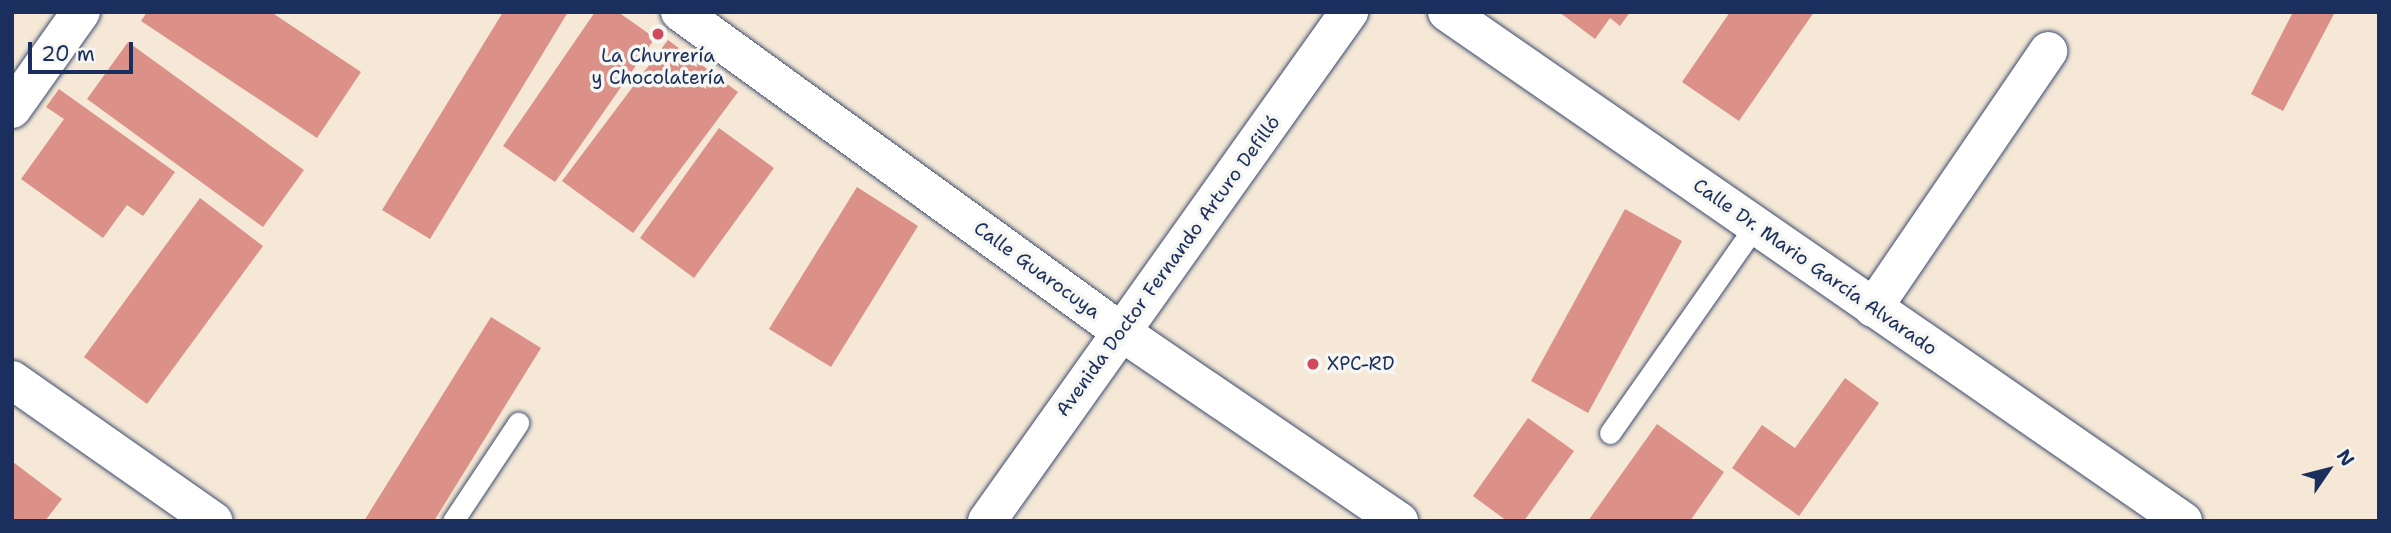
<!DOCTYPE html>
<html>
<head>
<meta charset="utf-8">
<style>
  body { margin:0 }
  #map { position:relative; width:2391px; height:533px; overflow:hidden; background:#f5e8d6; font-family:"Shantell Sans",sans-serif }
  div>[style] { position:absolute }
  .building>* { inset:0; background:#db9188 }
  .roads { filter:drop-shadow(0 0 2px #3c4b70) drop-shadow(0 0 2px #3c4b70) }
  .lane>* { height:21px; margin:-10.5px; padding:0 10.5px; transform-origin:10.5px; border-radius:10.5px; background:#fff }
  .street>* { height:38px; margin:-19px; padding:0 19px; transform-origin:19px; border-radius:19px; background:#fff }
  .secondary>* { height:38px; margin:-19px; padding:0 19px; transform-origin:19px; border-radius:19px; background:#fff }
  .dots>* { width:19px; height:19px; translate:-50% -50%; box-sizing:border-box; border:4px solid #f6f6f2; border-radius:50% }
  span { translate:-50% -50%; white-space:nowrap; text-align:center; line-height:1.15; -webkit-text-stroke:7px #f6f6f2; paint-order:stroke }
  .poi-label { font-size:19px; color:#1b2f5e }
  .left { translate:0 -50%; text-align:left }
  .street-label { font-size:19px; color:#1b2f5e }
  .frame { position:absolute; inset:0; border:14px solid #1b2f5e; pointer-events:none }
  .north { position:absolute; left:2293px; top:435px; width:70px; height:70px; -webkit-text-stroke:5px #f6f6f2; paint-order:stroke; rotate:55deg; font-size:19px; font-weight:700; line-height:28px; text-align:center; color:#1b2f5e }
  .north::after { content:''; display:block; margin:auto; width:24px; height:32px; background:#1b2f5e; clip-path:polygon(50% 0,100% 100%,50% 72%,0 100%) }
  .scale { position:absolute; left:28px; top:42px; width:105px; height:32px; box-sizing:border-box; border:4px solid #1b2f5e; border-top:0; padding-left:9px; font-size:21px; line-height:24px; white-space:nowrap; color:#1b2f5e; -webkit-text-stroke:5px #f6f6f2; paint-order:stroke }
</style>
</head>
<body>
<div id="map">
  <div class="building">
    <i style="clip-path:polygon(147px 12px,271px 12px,361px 72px,317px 138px,141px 21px)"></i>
    <i style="clip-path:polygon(503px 12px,568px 12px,430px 239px,382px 210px)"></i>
    <i style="clip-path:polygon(595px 12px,618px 12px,655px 38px,555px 182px,503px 146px)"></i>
    <i style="clip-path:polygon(1559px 12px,1630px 12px,1620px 26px,1610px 18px,1595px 39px)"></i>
    <i style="clip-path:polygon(1730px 12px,1814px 12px,1739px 121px,1682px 82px)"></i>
    <i style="clip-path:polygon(2293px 12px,2335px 12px,2283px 111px,2251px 94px)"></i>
    <i style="clip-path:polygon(668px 40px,738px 92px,633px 233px,562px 181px)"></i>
    <i style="clip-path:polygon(128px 42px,304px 170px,263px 227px,87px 99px)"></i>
    <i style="clip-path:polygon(59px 89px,175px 172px,143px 216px,127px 205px,103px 238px,21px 179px,64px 119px,46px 107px)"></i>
    <i style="clip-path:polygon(719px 128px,774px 168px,694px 278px,640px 238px)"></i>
    <i style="clip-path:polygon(857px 187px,918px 226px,831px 367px,769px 329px)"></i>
    <i style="clip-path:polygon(200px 198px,263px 246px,147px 404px,84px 357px)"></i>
    <i style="clip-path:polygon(1625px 209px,1682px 241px,1588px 413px,1531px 381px)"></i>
    <i style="clip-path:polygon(491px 317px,541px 348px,434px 521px,364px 521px)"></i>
    <i style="clip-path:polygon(1845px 378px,1879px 403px,1799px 516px,1732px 468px,1762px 425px,1795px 448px)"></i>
    <i style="clip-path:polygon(1528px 418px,1574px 451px,1524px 521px,1507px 521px,1473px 496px)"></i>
    <i style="clip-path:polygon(1657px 424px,1724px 472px,1690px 521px,1588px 521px)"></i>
    <i style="clip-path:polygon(13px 462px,62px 499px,45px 521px,12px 521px)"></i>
  </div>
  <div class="roads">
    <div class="lane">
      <i style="left:1610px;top:433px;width:253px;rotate:-55deg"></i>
      <i style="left:453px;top:521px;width:118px;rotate:-56.4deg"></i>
    </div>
    <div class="street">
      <i style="left:680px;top:12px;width:543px;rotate:35.94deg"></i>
      <i style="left:1120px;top:331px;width:338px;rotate:34.3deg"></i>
      <i style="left:1447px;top:12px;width:895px;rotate:34.67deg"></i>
      <i style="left:1873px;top:308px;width:311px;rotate:-55.7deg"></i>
      <i style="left:12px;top:380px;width:246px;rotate:35deg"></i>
    </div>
    <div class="secondary">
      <i style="left:12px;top:109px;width:119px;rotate:-54.6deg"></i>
      <i style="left:987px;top:521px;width:625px;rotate:-54.58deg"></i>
    </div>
  </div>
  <div class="dots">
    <i style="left:658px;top:34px;background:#d1495b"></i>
    <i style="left:1313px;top:364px;background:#d1495b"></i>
  </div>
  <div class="poi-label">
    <span style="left:658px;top:67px">La Churrería<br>y Chocolatería</span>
    <span class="left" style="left:1327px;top:364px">XPC-RD</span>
  </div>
  <div class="street-label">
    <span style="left:1168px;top:266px;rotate:-54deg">Avenida Doctor Fernando Arturo Defilló</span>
    <span style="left:1815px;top:267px;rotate:35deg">Calle Dr. Mario García Alvarado</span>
    <span style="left:1037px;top:270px;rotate:36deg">Calle Guarocuya</span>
  </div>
  <div class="frame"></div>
  <div class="north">N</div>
  <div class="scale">20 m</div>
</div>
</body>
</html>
